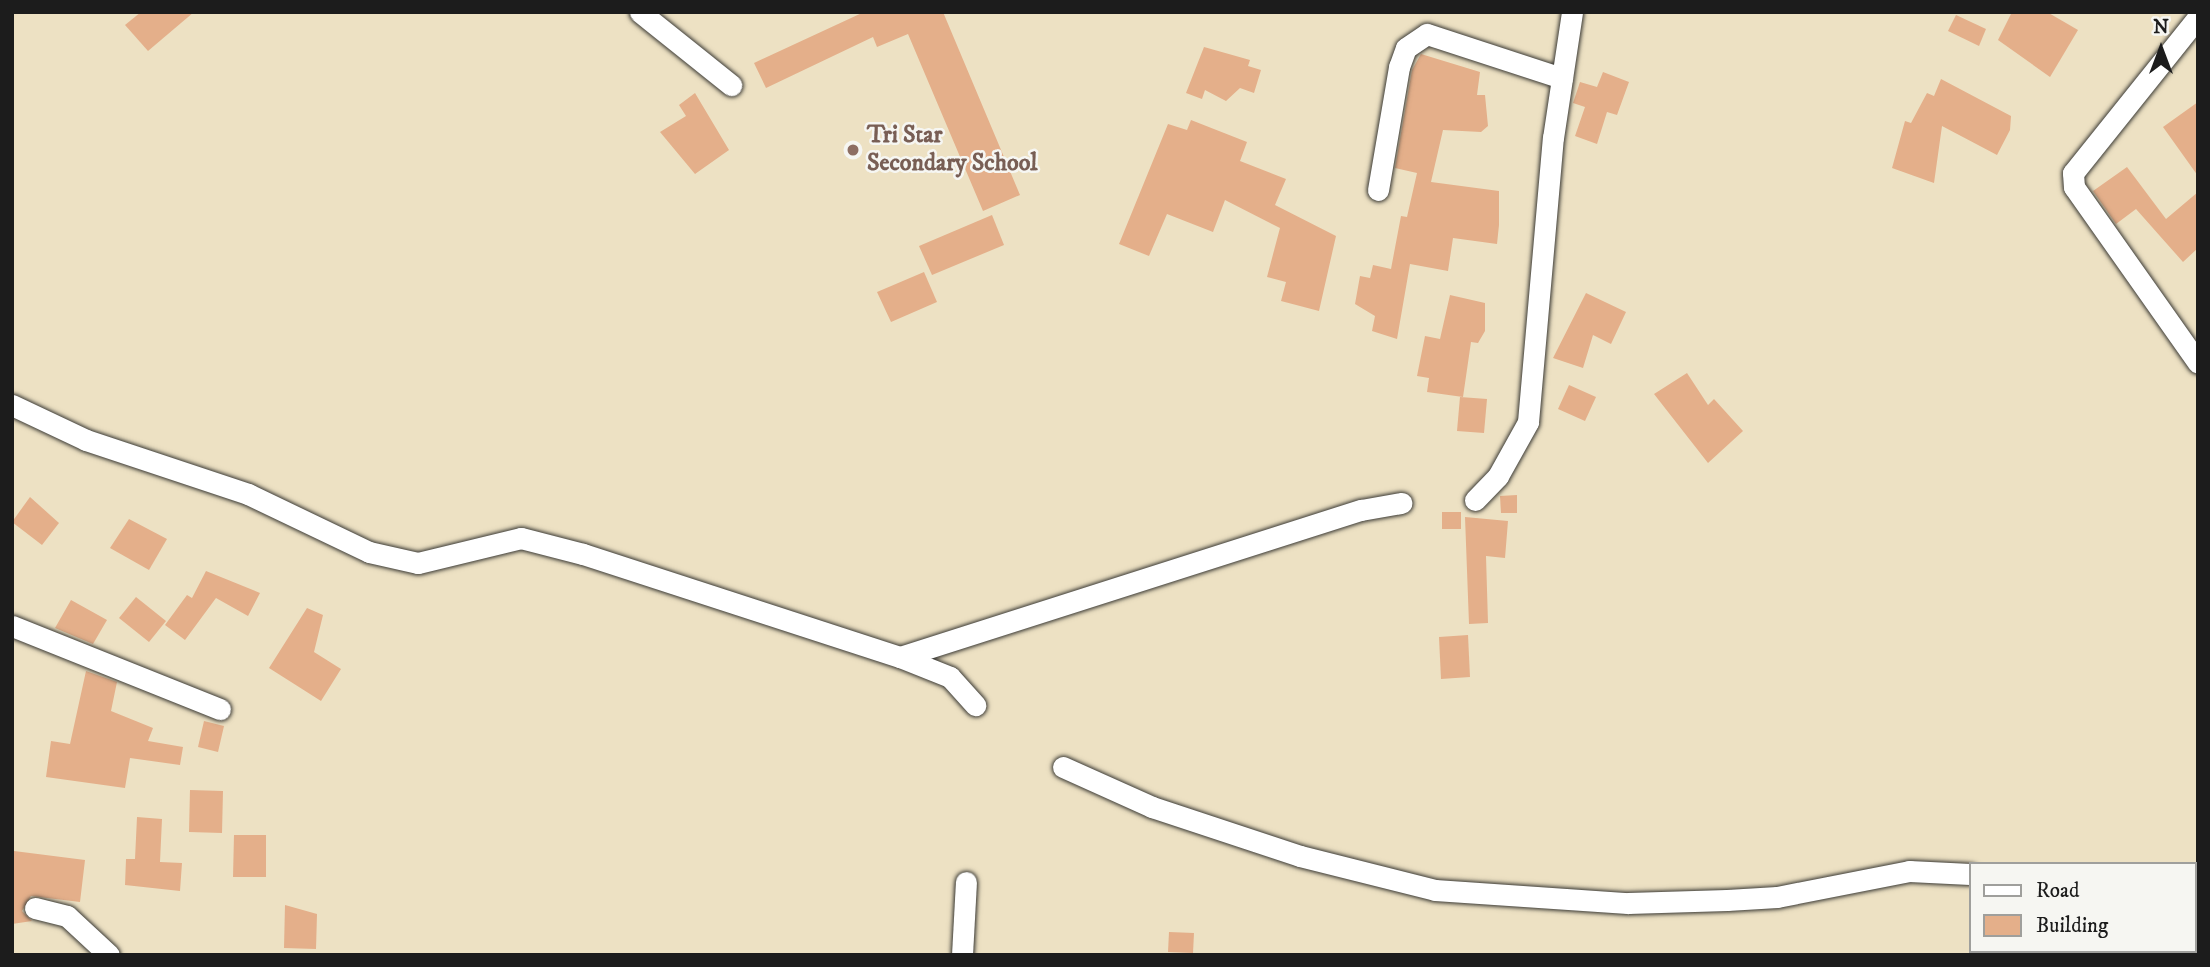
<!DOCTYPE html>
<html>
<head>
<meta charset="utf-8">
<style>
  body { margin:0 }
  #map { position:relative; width:2210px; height:967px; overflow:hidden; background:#ede1c3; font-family:"IM FELL DW Pica",serif }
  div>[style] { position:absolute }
  .building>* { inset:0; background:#e4af8a }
  .roads { filter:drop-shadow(0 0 2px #3b3a35) drop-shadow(0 0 2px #3b3a35) }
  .minor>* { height:21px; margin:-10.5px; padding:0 10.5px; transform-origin:10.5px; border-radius:10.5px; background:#fff }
  .dots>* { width:19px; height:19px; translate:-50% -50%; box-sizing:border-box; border:4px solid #f6f6f2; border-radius:50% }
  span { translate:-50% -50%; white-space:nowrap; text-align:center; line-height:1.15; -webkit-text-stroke:5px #f6f6f2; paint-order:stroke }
  .education-label { font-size:24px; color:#785e54; font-weight:700 }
  .left { translate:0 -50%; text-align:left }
  .frame { position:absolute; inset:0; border:14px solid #1c1c1c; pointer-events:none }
  .legend { position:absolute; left:1969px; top:862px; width:228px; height:91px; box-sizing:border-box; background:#f6f6f2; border:2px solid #9f9f9c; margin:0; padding:9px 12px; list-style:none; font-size:21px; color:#1c1c1c }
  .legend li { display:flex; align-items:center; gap:14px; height:35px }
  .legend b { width:35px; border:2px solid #9f9f9c }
  .north { position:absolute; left:2126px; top:14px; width:70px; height:70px; -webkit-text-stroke:5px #f6f6f2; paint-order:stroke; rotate:0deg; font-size:19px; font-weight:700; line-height:28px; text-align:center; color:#1c1c1c }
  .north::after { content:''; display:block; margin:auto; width:24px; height:32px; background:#1c1c1c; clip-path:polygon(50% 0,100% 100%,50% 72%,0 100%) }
</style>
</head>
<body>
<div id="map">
  <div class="building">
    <i style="clip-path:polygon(141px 12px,194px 12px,148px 51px,125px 25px)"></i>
    <i style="clip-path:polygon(864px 12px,943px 12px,1020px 195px,983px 211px,908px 34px,877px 47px,873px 37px,766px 88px,754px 63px)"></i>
    <i style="clip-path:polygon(2012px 12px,2047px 12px,2078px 30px,2050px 77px,1998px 40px)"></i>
    <i style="clip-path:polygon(1956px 15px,1986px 29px,1979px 46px,1948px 31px)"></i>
    <i style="clip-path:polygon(1204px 47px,1250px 60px,1248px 66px,1261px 70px,1254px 93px,1240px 88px,1226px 101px,1205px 90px,1202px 99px,1186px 93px)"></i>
    <i style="clip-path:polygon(1421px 54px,1480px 72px,1477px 95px,1485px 95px,1488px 126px,1481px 132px,1443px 130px,1431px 182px,1499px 191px,1499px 225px,1497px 244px,1453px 238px,1448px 271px,1410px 264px,1397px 339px,1372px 331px,1375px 316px,1355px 304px,1360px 276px,1370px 278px,1373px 265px,1391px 269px,1401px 216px,1407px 217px,1417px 173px,1395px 168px,1412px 70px)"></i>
    <i style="clip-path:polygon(1603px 72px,1629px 82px,1617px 115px,1607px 112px,1597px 144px,1575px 136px,1585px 107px,1573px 103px,1580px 82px,1597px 87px)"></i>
    <i style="clip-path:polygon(1941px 79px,2011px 116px,2010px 130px,1997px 155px,1942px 126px,1934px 183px,1892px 168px,1905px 121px,1911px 123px,1927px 93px,1934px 96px)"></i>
    <i style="clip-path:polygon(695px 93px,729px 150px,695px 174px,660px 132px,686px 116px,679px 105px)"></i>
    <i style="clip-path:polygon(2198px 102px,2198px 176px,2163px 127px)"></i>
    <i style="clip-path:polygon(1191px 120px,1247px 142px,1240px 161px,1286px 179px,1275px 205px,1336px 236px,1319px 311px,1281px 301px,1286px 282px,1267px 277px,1280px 228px,1225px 200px,1213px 232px,1167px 214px,1149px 256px,1119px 244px,1168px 124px,1187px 130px)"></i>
    <i style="clip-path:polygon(2127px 167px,2166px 219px,2198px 192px,2198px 248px,2183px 262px,2136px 209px,2116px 224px,2093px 191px)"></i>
    <i style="clip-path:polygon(992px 215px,1004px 245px,932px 275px,919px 246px)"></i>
    <i style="clip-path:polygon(924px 272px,937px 302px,891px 322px,877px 292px)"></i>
    <i style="clip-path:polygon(1586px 293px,1626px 312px,1611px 344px,1593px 335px,1583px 368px,1553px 358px)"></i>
    <i style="clip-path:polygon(1450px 295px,1485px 303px,1485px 331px,1478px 343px,1471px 342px,1463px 397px,1427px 392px,1429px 378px,1417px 376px,1425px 336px,1440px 339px)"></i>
    <i style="clip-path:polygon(1687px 373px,1708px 405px,1714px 399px,1743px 431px,1708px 463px,1654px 394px)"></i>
    <i style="clip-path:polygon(1569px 385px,1596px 397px,1585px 421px,1558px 409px)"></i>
    <i style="clip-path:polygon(1460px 397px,1487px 399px,1484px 433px,1457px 431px)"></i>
    <i style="clip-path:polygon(1517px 495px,1517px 513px,1501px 513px,1500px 496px)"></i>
    <i style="clip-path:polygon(30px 497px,59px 523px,42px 545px,12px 522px)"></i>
    <i style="clip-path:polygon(1442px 512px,1461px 512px,1461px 529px,1442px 529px)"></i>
    <i style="clip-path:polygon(1465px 517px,1508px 521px,1505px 558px,1486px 556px,1488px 623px,1469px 624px)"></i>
    <i style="clip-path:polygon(129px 519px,167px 539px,149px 570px,110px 548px)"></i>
    <i style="clip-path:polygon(206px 571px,260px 593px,248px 616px,216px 598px,185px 640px,165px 625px,187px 595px,192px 598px)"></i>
    <i style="clip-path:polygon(136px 597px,166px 621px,149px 642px,119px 618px)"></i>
    <i style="clip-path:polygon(71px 600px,107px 620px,93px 644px,55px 628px)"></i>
    <i style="clip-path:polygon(307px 608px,323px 615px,314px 652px,341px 669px,321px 701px,269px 668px)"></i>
    <i style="clip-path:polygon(1468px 635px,1470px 677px,1441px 679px,1439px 637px)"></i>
    <i style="clip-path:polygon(86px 671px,117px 682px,111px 711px,153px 728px,148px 741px,183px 747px,180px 765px,130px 758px,125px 788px,46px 777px,51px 741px,70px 744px)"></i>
    <i style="clip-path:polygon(204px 721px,224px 726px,218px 752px,198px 747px)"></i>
    <i style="clip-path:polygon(190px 790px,223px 791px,222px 833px,189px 832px)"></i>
    <i style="clip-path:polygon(137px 817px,162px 819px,160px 862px,182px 863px,180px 891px,125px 885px,126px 859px,135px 859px)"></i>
    <i style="clip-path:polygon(234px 835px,266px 835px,266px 877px,233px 877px)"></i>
    <i style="clip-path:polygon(14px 851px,85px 860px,80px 902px,31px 896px,22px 911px,32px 921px,12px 924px)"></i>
    <i style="clip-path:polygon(285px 905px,317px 914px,316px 949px,284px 948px)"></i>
    <i style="clip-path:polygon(1169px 932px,1194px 933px,1193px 953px,1168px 952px)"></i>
  </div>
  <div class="roads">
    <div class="minor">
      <i style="left:640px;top:12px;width:117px;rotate:38.7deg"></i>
      <i style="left:2198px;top:17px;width:200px;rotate:128.7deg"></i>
      <i style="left:2073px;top:173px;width:14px;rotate:86deg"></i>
      <i style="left:2074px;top:187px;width:215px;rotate:54.8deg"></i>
      <i style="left:1378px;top:190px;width:125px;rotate:-80.3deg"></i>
      <i style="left:1399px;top:67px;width:20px;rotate:-70deg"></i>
      <i style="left:1406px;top:48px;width:25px;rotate:-34deg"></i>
      <i style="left:1427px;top:34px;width:142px;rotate:18.1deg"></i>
      <i style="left:12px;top:405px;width:82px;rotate:25.3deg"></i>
      <i style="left:86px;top:440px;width:171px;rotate:18.4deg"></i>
      <i style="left:248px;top:494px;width:134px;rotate:25.6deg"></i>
      <i style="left:369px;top:552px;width:50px;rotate:12.7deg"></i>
      <i style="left:418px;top:563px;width:106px;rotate:-13.6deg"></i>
      <i style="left:521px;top:538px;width:64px;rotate:14.5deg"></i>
      <i style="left:583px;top:554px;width:333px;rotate:18deg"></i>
      <i style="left:900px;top:657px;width:54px;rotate:21.8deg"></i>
      <i style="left:950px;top:677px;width:38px;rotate:48deg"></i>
      <i style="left:1475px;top:500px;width:33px;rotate:-46deg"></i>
      <i style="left:1498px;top:476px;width:62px;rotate:-60.9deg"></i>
      <i style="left:1528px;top:422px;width:285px;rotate:-85deg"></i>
      <i style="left:1553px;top:138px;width:127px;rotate:-81.4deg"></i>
      <i style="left:12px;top:626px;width:224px;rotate:21.8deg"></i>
      <i style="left:900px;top:657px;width:484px;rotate:-17.7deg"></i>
      <i style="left:1361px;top:510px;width:41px;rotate:-9.9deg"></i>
      <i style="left:1063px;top:767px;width:98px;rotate:24.2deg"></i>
      <i style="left:1152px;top:807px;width:156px;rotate:18.3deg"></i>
      <i style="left:1300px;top:856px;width:139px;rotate:14.1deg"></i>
      <i style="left:1435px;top:890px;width:193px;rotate:3.9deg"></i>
      <i style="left:1628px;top:903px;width:99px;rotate:-1.7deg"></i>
      <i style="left:1727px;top:900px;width:50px;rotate:-3.4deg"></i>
      <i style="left:1777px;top:897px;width:135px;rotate:-11.1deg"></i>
      <i style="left:1909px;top:871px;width:61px;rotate:2.8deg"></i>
      <i style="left:35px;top:908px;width:33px;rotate:14deg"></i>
      <i style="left:67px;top:916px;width:57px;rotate:42.9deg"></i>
      <i style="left:962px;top:955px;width:73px;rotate:-86.9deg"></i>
    </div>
  </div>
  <div class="dots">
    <i style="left:853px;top:150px;background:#8d6e63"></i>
  </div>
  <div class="education-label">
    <span class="left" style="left:867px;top:150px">Tri Star<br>Secondary School</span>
  </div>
  <div class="frame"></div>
  <ul class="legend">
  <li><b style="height:9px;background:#fff"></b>Road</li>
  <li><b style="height:19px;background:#e4af8a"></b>Building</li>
  </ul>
  <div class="north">N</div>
</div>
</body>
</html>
